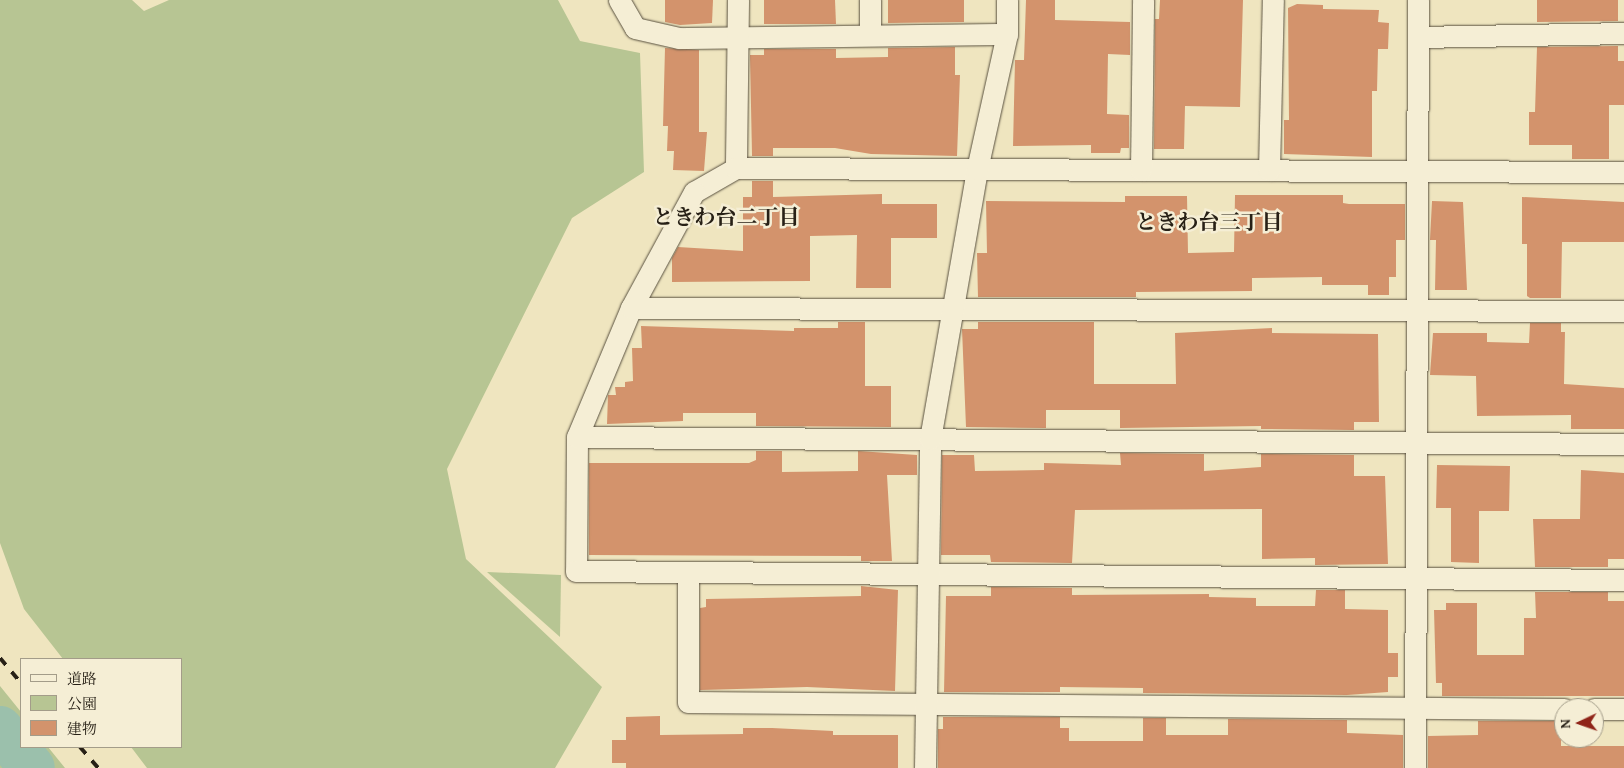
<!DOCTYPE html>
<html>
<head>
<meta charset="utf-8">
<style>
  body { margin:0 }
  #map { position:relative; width:1624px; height:768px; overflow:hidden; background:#efe5bf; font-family:"Gentium Book Plus","Noto Serif JP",serif }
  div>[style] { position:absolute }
  .green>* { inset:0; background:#b7c593 }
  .river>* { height:46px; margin:-23px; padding:0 23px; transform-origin:23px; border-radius:23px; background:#9bc0ac }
  .building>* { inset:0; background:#d3936c }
  .roads { filter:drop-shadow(0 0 1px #595140) drop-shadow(0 0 1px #595140) }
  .minor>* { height:21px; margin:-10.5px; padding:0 10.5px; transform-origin:10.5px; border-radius:10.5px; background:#f5eed5 }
  .rail>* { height:4px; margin-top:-2px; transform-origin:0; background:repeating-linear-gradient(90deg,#272016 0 9px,transparent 0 18px) }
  span { translate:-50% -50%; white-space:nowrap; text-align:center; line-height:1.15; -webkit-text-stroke:5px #f5eed5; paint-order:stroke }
  .neighbourhood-label { font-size:21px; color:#272016; font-weight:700 }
  .legend { position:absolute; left:20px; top:658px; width:162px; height:90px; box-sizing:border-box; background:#f5eed5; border:1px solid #a39c89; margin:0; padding:6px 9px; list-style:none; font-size:15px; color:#272016 }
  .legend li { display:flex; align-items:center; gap:10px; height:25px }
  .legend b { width:25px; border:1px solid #a39c89 }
  .north { position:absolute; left:1554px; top:698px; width:50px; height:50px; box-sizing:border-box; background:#f5eed5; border:1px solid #a39c89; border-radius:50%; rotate:267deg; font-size:14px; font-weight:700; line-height:20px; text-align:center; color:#272016 }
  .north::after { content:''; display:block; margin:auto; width:18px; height:22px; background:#8f2418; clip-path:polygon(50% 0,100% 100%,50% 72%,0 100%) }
</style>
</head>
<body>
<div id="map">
  <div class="green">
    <i style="clip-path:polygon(0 0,132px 0,144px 11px,169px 0,558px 0,580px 41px,640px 53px,644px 172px,572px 218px,447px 469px,466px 559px,602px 687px,555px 768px,147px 768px,131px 747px,181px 747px,181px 659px,63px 659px,24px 609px,0 543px)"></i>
    <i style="clip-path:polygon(487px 572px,561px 575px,560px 637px)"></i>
    <i style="clip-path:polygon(0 686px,21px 712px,21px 747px,48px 747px,65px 768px,0 768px)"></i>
  </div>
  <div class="river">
    <i style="left:0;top:729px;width:50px;rotate:50.6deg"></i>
  </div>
  <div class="building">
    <i style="clip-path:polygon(665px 0,713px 0,712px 23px,680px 25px,665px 22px)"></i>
    <i style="clip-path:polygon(764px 0,835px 0,836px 24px,764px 24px)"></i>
    <i style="clip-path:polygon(888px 0,964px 0,964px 22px,888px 23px)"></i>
    <i style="clip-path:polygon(1026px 0,1055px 0,1055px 20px,1130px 22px,1130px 55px,1108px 54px,1107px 114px,1129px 115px,1129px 148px,1121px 148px,1120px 153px,1091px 153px,1091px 145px,1013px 146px,1015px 60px,1024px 60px)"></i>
    <i style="clip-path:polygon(1160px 0,1243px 0,1240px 107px,1185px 106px,1184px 149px,1154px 149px,1155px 19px,1159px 19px)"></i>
    <i style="clip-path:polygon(1537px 0,1618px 0,1618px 21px,1537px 22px)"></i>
    <i style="clip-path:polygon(1297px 4px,1323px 5px,1323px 9px,1379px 10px,1378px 22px,1389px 23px,1388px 49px,1378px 49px,1377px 91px,1372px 91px,1372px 157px,1284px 154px,1284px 120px,1289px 120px,1288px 8px)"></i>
    <i style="clip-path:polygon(1618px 46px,1618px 61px,1624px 61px,1624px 105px,1609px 105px,1609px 159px,1572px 159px,1572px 145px,1529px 145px,1529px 112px,1535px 112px,1537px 47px)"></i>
    <i style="clip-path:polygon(955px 47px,955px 75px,960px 75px,957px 156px,871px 154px,835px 148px,773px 148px,773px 156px,752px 156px,750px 55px,764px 55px,764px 49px,836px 49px,836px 58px,888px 57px,888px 48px)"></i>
    <i style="clip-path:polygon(665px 48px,699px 50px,699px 132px,707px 132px,704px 171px,673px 170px,674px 151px,667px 151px,668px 126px,663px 126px)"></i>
    <i style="clip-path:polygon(752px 181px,773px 181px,773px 197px,882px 194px,882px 204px,937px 204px,937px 238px,891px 238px,891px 288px,856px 288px,857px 235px,810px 236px,810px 281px,672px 282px,672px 258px,678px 247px,743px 251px,743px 197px,752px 197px)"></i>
    <i style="clip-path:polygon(1235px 195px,1343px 195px,1343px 203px,1349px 204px,1405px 204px,1405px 240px,1396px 240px,1396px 277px,1389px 277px,1389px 295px,1368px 295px,1368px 285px,1322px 285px,1322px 277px,1252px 278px,1252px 291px,1136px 292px,1136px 297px,978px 297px,977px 253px,987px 253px,986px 201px,1125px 202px,1125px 196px,1187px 196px,1188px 253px,1234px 252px)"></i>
    <i style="clip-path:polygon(1522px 197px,1624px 202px,1624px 242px,1562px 242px,1561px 298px,1530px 298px,1527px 296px,1527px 244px,1522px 244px)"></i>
    <i style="clip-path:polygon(1432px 201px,1463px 202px,1467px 290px,1435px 290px,1436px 240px,1430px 240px)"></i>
    <i style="clip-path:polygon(838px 322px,865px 322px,865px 386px,891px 386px,891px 427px,756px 426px,756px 413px,683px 413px,683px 421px,607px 424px,608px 395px,616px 395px,615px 387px,625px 387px,625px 382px,633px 381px,632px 348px,642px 348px,641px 326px,794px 331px,794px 328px,838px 328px)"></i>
    <i style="clip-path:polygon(978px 322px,1094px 322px,1094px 384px,1176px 384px,1175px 333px,1272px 328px,1272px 333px,1378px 334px,1379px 422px,1354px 422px,1354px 430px,1261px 429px,1261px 426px,1120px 428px,1120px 410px,1046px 410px,1046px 428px,966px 427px,962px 329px,978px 329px)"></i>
    <i style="clip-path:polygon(1530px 323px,1561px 323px,1561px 332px,1565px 332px,1564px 384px,1624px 388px,1624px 429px,1571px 429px,1571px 415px,1477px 416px,1476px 376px,1430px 375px,1433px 333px,1487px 333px,1487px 342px,1529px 343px)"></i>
    <i style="clip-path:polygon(756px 451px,782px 451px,782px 472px,858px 471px,858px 451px,917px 455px,917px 475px,887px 475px,892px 561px,861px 561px,861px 556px,589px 555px,589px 463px,749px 463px,756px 460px)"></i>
    <i style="clip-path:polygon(1120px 453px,1204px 454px,1204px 471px,1261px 467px,1261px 454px,1354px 455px,1354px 476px,1385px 476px,1388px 564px,1315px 565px,1315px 558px,1262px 559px,1262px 509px,1075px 510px,1072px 563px,991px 562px,990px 555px,941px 555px,942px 455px,974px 455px,975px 471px,1044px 470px,1044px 463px,1121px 465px)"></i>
    <i style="clip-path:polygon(1437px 465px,1510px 466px,1509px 511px,1479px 511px,1479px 563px,1451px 562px,1451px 508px,1436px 508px)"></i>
    <i style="clip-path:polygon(1581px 470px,1624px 473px,1624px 559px,1608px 559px,1608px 567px,1535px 567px,1533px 519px,1580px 519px)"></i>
    <i style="clip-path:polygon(861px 586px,898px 590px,895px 691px,807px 687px,700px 690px,700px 608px,706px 607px,706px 599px,861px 596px)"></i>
    <i style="clip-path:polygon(991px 587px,1072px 588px,1072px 595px,1209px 594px,1209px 597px,1256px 598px,1256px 606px,1315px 606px,1316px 590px,1345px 590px,1345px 609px,1388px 610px,1388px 653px,1398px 653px,1398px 677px,1388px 677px,1388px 692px,1347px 695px,1143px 693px,1143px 688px,1060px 687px,1060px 692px,944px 692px,946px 596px,991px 596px)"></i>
    <i style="clip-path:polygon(1535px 592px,1608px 592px,1608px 601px,1624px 601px,1624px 696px,1442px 696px,1442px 683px,1436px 683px,1434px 610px,1446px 610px,1446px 603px,1477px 603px,1477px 655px,1524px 655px,1524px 618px,1536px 618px)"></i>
    <i style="clip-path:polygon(660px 716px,660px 735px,743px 734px,743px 728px,772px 728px,833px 731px,833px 735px,898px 735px,898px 768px,626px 768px,626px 763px,612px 763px,612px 740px,626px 740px,626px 717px)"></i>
    <i style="clip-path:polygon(943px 717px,1060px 717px,1060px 728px,1069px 728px,1069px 741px,1143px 741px,1143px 718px,1166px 718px,1166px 735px,1228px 735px,1228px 719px,1347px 720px,1347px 733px,1403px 735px,1403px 768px,938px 768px,938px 729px,943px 729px)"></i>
    <i style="clip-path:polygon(1478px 721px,1561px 721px,1561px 746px,1624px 746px,1624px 768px,1428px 768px,1428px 736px,1478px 735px)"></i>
  </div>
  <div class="roads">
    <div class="minor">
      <i style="left:619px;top:0;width:32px;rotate:60deg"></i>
      <i style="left:635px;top:28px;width:45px;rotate:12.8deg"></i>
      <i style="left:679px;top:38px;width:328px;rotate:-0.7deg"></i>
      <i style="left:738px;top:0;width:168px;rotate:90.7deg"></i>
      <i style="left:736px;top:168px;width:48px;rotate:150.3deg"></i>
      <i style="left:694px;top:192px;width:132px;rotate:118.5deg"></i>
      <i style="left:631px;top:308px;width:140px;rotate:112.7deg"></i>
      <i style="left:577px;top:437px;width:134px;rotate:90.4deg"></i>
      <i style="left:576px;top:571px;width:1048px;rotate:0.49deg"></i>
      <i style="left:870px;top:35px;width:35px;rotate:-90deg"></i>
      <i style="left:1418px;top:37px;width:206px;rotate:-1.1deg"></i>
      <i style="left:736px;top:168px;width:888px;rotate:0.26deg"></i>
      <i style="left:1141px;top:170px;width:170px;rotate:-89.3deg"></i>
      <i style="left:1269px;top:170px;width:170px;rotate:-88.7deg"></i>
      <i style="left:631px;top:308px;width:993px;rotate:0.17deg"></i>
      <i style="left:577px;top:437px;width:1047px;rotate:0.38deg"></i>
      <i style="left:688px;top:572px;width:130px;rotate:90deg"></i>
      <i style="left:688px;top:702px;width:876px;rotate:0.46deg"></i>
      <i style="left:1594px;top:709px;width:30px"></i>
      <i style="left:925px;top:768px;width:329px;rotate:-89.1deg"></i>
      <i style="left:930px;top:439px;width:274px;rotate:-80.1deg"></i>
      <i style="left:977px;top:169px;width:138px;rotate:-77.5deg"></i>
      <i style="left:1007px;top:34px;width:34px;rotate:-90deg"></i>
      <i style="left:1415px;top:768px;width:768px;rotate:-89.78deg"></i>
    </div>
  </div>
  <div class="rail">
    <i style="left:0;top:658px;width:33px;rotate:50deg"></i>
    <i style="left:80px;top:747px;width:28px;rotate:49deg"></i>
  </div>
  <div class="neighbourhood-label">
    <span style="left:726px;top:217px">ときわ台二丁目</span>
    <span style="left:1209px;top:222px">ときわ台三丁目</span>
  </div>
  <ul class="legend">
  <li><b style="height:6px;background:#f5eed5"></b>道路</li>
  <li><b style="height:14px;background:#b7c593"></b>公園</li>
  <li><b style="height:14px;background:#d3936c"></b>建物</li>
  </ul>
  <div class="north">N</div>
</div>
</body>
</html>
